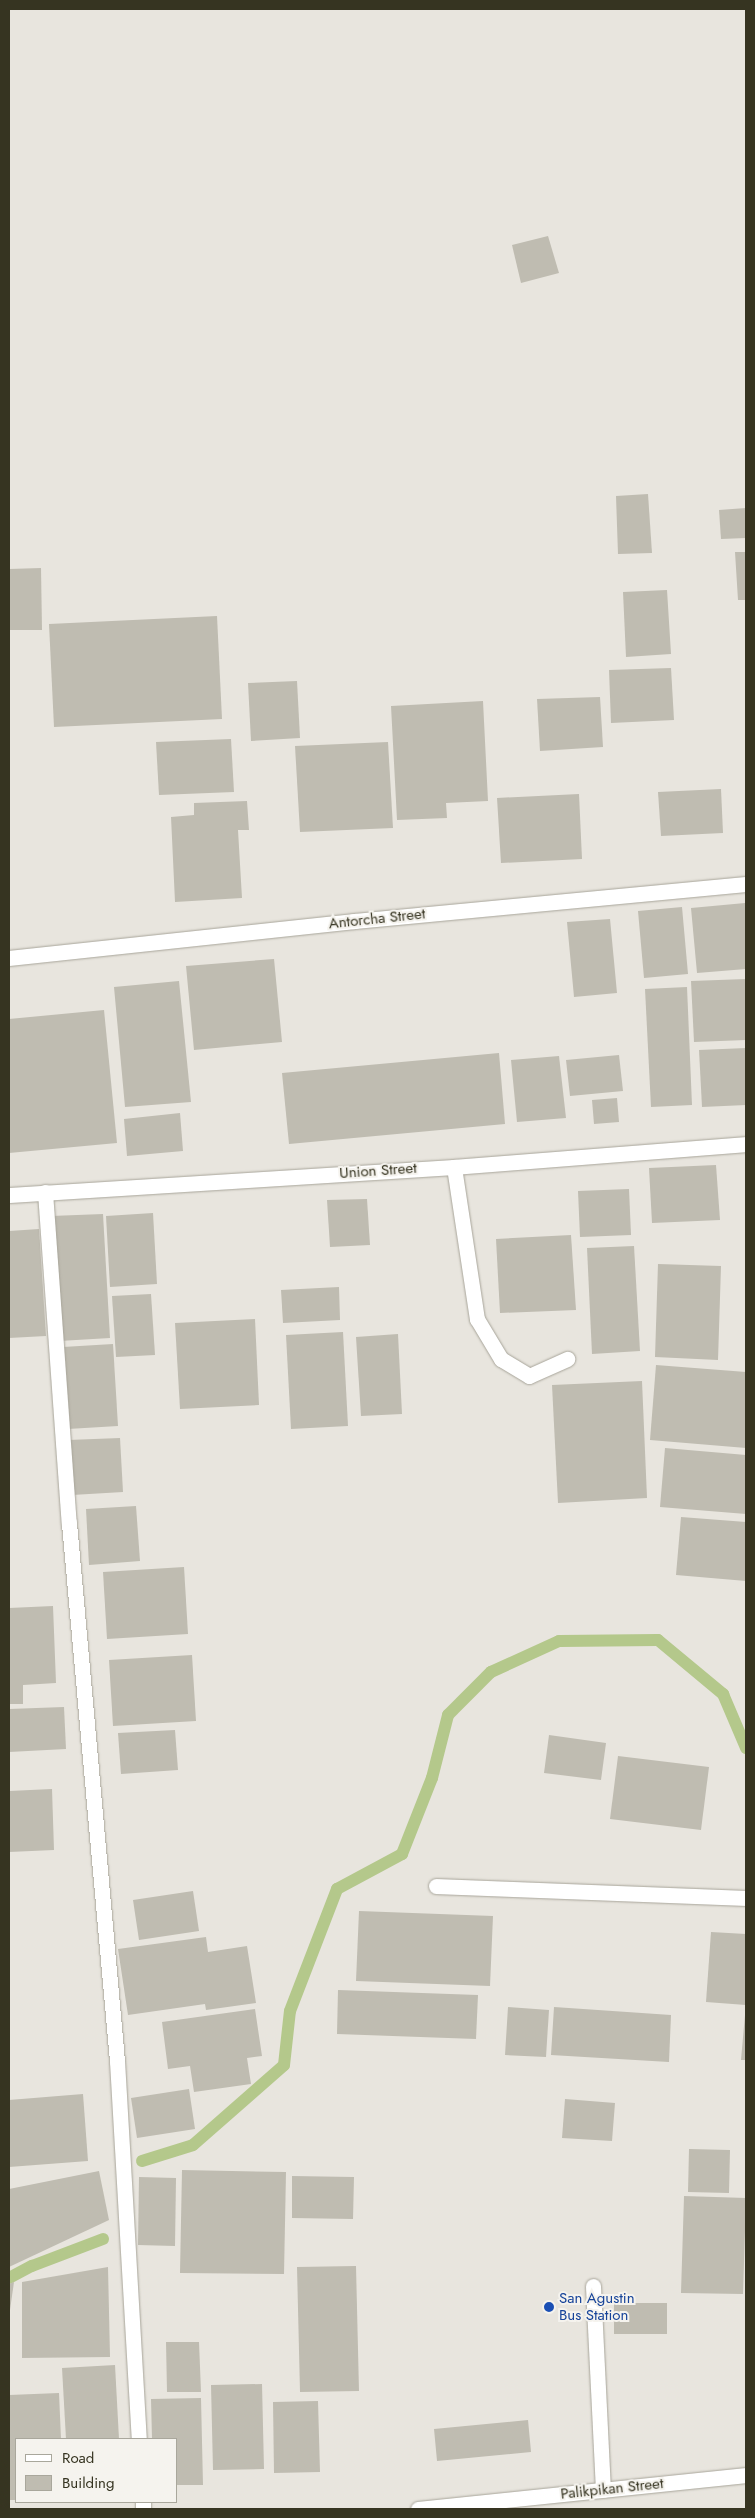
<!DOCTYPE html>
<html>
<head>
<meta charset="utf-8">
<style>
  body { margin:0 }
  #map { position:relative; width:755px; height:2518px; overflow:hidden; background:#e8e5de; font-family:Jost,sans-serif }
  div>[style] { position:absolute }
  .stream>* { height:12px; margin:-6px; padding:0 6px; transform-origin:6px; border-radius:6px; background:#b4c88b }
  .building>* { inset:0; background:#bfbcb1 }
  .roads { filter:drop-shadow(0 0 1px #a8a59a) drop-shadow(0 0 1px #a8a59a) }
  .lane>* { height:15px; margin:-7.5px; padding:0 7.5px; transform-origin:7.5px; border-radius:7.5px; background:#fff }
  .street>* { height:15px; margin:-7.5px; padding:0 7.5px; transform-origin:7.5px; border-radius:7.5px; background:#fff }
  .secondary>* { height:15px; margin:-7.5px; padding:0 7.5px; transform-origin:7.5px; border-radius:7.5px; background:#fff }
  .dots>* { width:14px; height:14px; translate:-50% -50%; box-sizing:border-box; border:2px solid #f5f3ee; border-radius:50% }
  span { translate:-50% -50%; white-space:nowrap; text-align:center; line-height:1.15; -webkit-text-stroke:4px #f5f3ee; paint-order:stroke }
  .street-label { font-size:15px; color:#363421 }
  .transit-label { font-size:15px; color:#164399 }
  .left { translate:0 -50%; text-align:left }
  .frame { position:absolute; inset:0; border:10px solid #363421; pointer-events:none }
  .legend { position:absolute; left:15px; top:2438px; width:162px; height:65px; box-sizing:border-box; background:#f5f3ee; border:1px solid #a9a79c; margin:0; padding:6px 9px; list-style:none; font-size:15px; color:#363421 }
  .legend li { display:flex; align-items:center; gap:10px; height:25px }
  .legend b { width:25px; border:1px solid #a9a79c }
</style>
</head>
<body>
<div id="map">
  <div class="stream">
    <i style="left:142px;top:2161px;width:53px;rotate:-17.4deg"></i>
    <i style="left:193px;top:2145px;width:121px;rotate:-41.3deg"></i>
    <i style="left:284px;top:2065px;width:54px;rotate:-83.7deg"></i>
    <i style="left:290px;top:2011px;width:131px;rotate:-68.9deg"></i>
    <i style="left:337px;top:1889px;width:74px;rotate:-28.3deg"></i>
    <i style="left:402px;top:1854px;width:82px;rotate:-68.5deg"></i>
    <i style="left:432px;top:1778px;width:65px;rotate:-75.7deg"></i>
    <i style="left:448px;top:1715px;width:61px;rotate:-45deg"></i>
    <i style="left:491px;top:1672px;width:75px;rotate:-24.5deg"></i>
    <i style="left:559px;top:1641px;width:99px;rotate:-0.6deg"></i>
    <i style="left:658px;top:1640px;width:85px;rotate:39.7deg"></i>
    <i style="left:723px;top:1694px;width:59px;rotate:66.9deg"></i>
    <i style="left:9px;top:2278px;width:26px;rotate:-28deg"></i>
    <i style="left:32px;top:2266px;width:76px;rotate:-20.8deg"></i>
  </div>
  <div class="building">
    <i style="clip-path:polygon(548px 236px,559px 273px,521px 283px,512px 245px)"></i>
    <i style="clip-path:polygon(648px 494px,652px 553px,618px 554px,616px 496px)"></i>
    <i style="clip-path:polygon(746px 508px,746px 538px,721px 539px,719px 510px)"></i>
    <i style="clip-path:polygon(735px 552px,746px 552px,746px 600px,738px 600px)"></i>
    <i style="clip-path:polygon(41px 568px,42px 630px,9px 630px,9px 569px)"></i>
    <i style="clip-path:polygon(667px 590px,671px 654px,626px 657px,623px 592px)"></i>
    <i style="clip-path:polygon(217px 616px,222px 719px,54px 727px,49px 624px)"></i>
    <i style="clip-path:polygon(671px 668px,674px 720px,611px 723px,609px 670px)"></i>
    <i style="clip-path:polygon(297px 681px,300px 738px,251px 741px,248px 683px)"></i>
    <i style="clip-path:polygon(600px 697px,603px 747px,540px 751px,537px 699px)"></i>
    <i style="clip-path:polygon(483px 701px,488px 801px,446px 803px,447px 818px,397px 820px,391px 706px)"></i>
    <i style="clip-path:polygon(231px 739px,234px 792px,159px 795px,156px 742px)"></i>
    <i style="clip-path:polygon(388px 742px,393px 828px,300px 832px,295px 746px)"></i>
    <i style="clip-path:polygon(721px 789px,723px 833px,661px 836px,658px 792px)"></i>
    <i style="clip-path:polygon(579px 794px,582px 859px,501px 863px,497px 798px)"></i>
    <i style="clip-path:polygon(247px 801px,249px 830px,238px 830px,242px 898px,175px 902px,171px 817px,194px 815px,194px 803px)"></i>
    <i style="clip-path:polygon(745px 903px,746px 969px,697px 973px,691px 908px)"></i>
    <i style="clip-path:polygon(682px 907px,688px 974px,644px 978px,638px 911px)"></i>
    <i style="clip-path:polygon(610px 919px,617px 993px,574px 997px,567px 922px)"></i>
    <i style="clip-path:polygon(274px 959px,282px 1042px,194px 1050px,186px 966px)"></i>
    <i style="clip-path:polygon(746px 979px,746px 1040px,694px 1042px,691px 981px)"></i>
    <i style="clip-path:polygon(179px 981px,191px 1102px,125px 1107px,114px 987px)"></i>
    <i style="clip-path:polygon(687px 987px,692px 1105px,651px 1107px,645px 989px)"></i>
    <i style="clip-path:polygon(104px 1010px,117px 1143px,9px 1153px,9px 1019px)"></i>
    <i style="clip-path:polygon(746px 1048px,746px 1105px,702px 1107px,699px 1050px)"></i>
    <i style="clip-path:polygon(499px 1053px,505px 1124px,289px 1144px,282px 1073px)"></i>
    <i style="clip-path:polygon(619px 1055px,623px 1091px,570px 1096px,566px 1060px)"></i>
    <i style="clip-path:polygon(559px 1056px,566px 1118px,517px 1122px,511px 1060px)"></i>
    <i style="clip-path:polygon(617px 1098px,619px 1122px,594px 1124px,592px 1100px)"></i>
    <i style="clip-path:polygon(180px 1113px,183px 1151px,127px 1156px,124px 1119px)"></i>
    <i style="clip-path:polygon(716px 1165px,720px 1220px,652px 1223px,649px 1168px)"></i>
    <i style="clip-path:polygon(629px 1189px,631px 1235px,580px 1237px,578px 1191px)"></i>
    <i style="clip-path:polygon(367px 1199px,370px 1245px,330px 1247px,327px 1200px)"></i>
    <i style="clip-path:polygon(153px 1213px,157px 1284px,110px 1287px,106px 1216px)"></i>
    <i style="clip-path:polygon(103px 1214px,110px 1338px,59px 1341px,51px 1216px)"></i>
    <i style="clip-path:polygon(39px 1229px,46px 1336px,9px 1338px,9px 1231px)"></i>
    <i style="clip-path:polygon(571px 1235px,576px 1310px,500px 1313px,496px 1239px)"></i>
    <i style="clip-path:polygon(634px 1246px,640px 1351px,592px 1354px,587px 1248px)"></i>
    <i style="clip-path:polygon(658px 1264px,721px 1266px,718px 1360px,655px 1357px)"></i>
    <i style="clip-path:polygon(339px 1287px,340px 1320px,283px 1323px,281px 1290px)"></i>
    <i style="clip-path:polygon(151px 1294px,155px 1355px,116px 1357px,112px 1296px)"></i>
    <i style="clip-path:polygon(255px 1319px,259px 1405px,180px 1409px,175px 1323px)"></i>
    <i style="clip-path:polygon(343px 1332px,348px 1426px,291px 1429px,286px 1335px)"></i>
    <i style="clip-path:polygon(398px 1334px,402px 1414px,361px 1416px,356px 1337px)"></i>
    <i style="clip-path:polygon(113px 1344px,118px 1426px,68px 1429px,63px 1347px)"></i>
    <i style="clip-path:polygon(656px 1365px,746px 1372px,746px 1448px,650px 1440px)"></i>
    <i style="clip-path:polygon(642px 1381px,647px 1498px,558px 1503px,552px 1385px)"></i>
    <i style="clip-path:polygon(120px 1438px,123px 1492px,72px 1495px,68px 1440px)"></i>
    <i style="clip-path:polygon(665px 1448px,746px 1455px,746px 1514px,660px 1507px)"></i>
    <i style="clip-path:polygon(136px 1506px,140px 1561px,89px 1565px,86px 1509px)"></i>
    <i style="clip-path:polygon(681px 1517px,746px 1522px,746px 1581px,676px 1575px)"></i>
    <i style="clip-path:polygon(184px 1567px,188px 1634px,107px 1639px,103px 1572px)"></i>
    <i style="clip-path:polygon(53px 1606px,56px 1683px,23px 1685px,23px 1704px,9px 1704px,9px 1608px)"></i>
    <i style="clip-path:polygon(192px 1655px,196px 1721px,113px 1726px,109px 1660px)"></i>
    <i style="clip-path:polygon(64px 1707px,66px 1749px,9px 1752px,9px 1709px)"></i>
    <i style="clip-path:polygon(175px 1730px,178px 1770px,121px 1774px,118px 1733px)"></i>
    <i style="clip-path:polygon(549px 1735px,606px 1743px,601px 1780px,544px 1773px)"></i>
    <i style="clip-path:polygon(618px 1756px,709px 1767px,701px 1830px,610px 1819px)"></i>
    <i style="clip-path:polygon(52px 1789px,54px 1850px,9px 1852px,9px 1791px)"></i>
    <i style="clip-path:polygon(193px 1891px,199px 1931px,139px 1940px,133px 1900px)"></i>
    <i style="clip-path:polygon(359px 1911px,493px 1916px,490px 1986px,356px 1981px)"></i>
    <i style="clip-path:polygon(711px 1932px,746px 1934px,746px 2005px,706px 2002px)"></i>
    <i style="clip-path:polygon(206px 1937px,208px 1952px,247px 1946px,256px 2003px,206px 2010px,205px 2004px,128px 2015px,118px 1949px)"></i>
    <i style="clip-path:polygon(338px 1990px,478px 1995px,476px 2039px,337px 2034px)"></i>
    <i style="clip-path:polygon(508px 2007px,549px 2010px,546px 2057px,505px 2055px)"></i>
    <i style="clip-path:polygon(554px 2007px,671px 2015px,669px 2062px,551px 2055px)"></i>
    <i style="clip-path:polygon(255px 2009px,262px 2056px,247px 2058px,251px 2084px,194px 2092px,190px 2066px,168px 2069px,162px 2022px)"></i>
    <i style="clip-path:polygon(745px 2015px,746px 2015px,746px 2060px,741px 2060px)"></i>
    <i style="clip-path:polygon(189px 2089px,195px 2129px,137px 2138px,131px 2098px)"></i>
    <i style="clip-path:polygon(83px 2094px,88px 2161px,9px 2167px,9px 2100px)"></i>
    <i style="clip-path:polygon(565px 2099px,615px 2103px,612px 2141px,562px 2138px)"></i>
    <i style="clip-path:polygon(689px 2149px,730px 2150px,729px 2193px,688px 2192px)"></i>
    <i style="clip-path:polygon(182px 2170px,286px 2172px,284px 2274px,180px 2273px)"></i>
    <i style="clip-path:polygon(99px 2171px,109px 2220px,9px 2267px,9px 2189px)"></i>
    <i style="clip-path:polygon(292px 2176px,354px 2177px,353px 2219px,292px 2218px)"></i>
    <i style="clip-path:polygon(139px 2177px,176px 2178px,175px 2246px,138px 2245px)"></i>
    <i style="clip-path:polygon(684px 2196px,746px 2198px,743px 2294px,681px 2293px)"></i>
    <i style="clip-path:polygon(356px 2266px,359px 2391px,300px 2392px,297px 2267px)"></i>
    <i style="clip-path:polygon(108px 2267px,110px 2357px,22px 2358px,22px 2282px)"></i>
    <i style="clip-path:polygon(14px 2282px,10px 2310px,9px 2310px,9px 2284px)"></i>
    <i style="clip-path:polygon(614px 2303px,667px 2303px,667px 2334px,614px 2334px)"></i>
    <i style="clip-path:polygon(166px 2342px,199px 2342px,201px 2392px,167px 2392px)"></i>
    <i style="clip-path:polygon(115px 2365px,119px 2439px,66px 2439px,62px 2368px)"></i>
    <i style="clip-path:polygon(262px 2384px,264px 2469px,213px 2470px,211px 2385px)"></i>
    <i style="clip-path:polygon(59px 2393px,61px 2439px,16px 2439px,16px 2500px,9px 2500px,9px 2395px)"></i>
    <i style="clip-path:polygon(201px 2398px,203px 2485px,176px 2485px,176px 2439px,152px 2439px,151px 2399px)"></i>
    <i style="clip-path:polygon(318px 2401px,320px 2472px,274px 2473px,273px 2402px)"></i>
    <i style="clip-path:polygon(528px 2420px,531px 2452px,437px 2461px,434px 2429px)"></i>
  </div>
  <div class="roads">
    <div class="lane">
      <i style="left:454px;top:1167px;width:154px;rotate:81.4deg"></i>
      <i style="left:477px;top:1319px;width:47px;rotate:59deg"></i>
      <i style="left:501px;top:1359px;width:33px;rotate:31deg"></i>
      <i style="left:529px;top:1376px;width:42px;rotate:-24.1deg"></i>
      <i style="left:593px;top:2286px;width:204px;rotate:87.2deg"></i>
    </div>
    <div class="street">
      <i style="left:45px;top:1192px;width:332px;rotate:85.9deg"></i>
      <i style="left:69px;top:1523px;width:540px;rotate:84.9deg"></i>
      <i style="left:117px;top:2061px;width:379px;rotate:86.7deg"></i>
      <i style="left:9px;top:1195px;width:446px;rotate:-3.6deg"></i>
      <i style="left:454px;top:1167px;width:293px;rotate:-4.5deg"></i>
      <i style="left:436px;top:1886px;width:310px;rotate:2.2deg"></i>
      <i style="left:143px;top:2502px;width:7px;rotate:90deg"></i>
    </div>
    <div class="secondary">
      <i style="left:9px;top:958px;width:347px;rotate:-6.1deg"></i>
      <i style="left:354px;top:921px;width:394px;rotate:-5.4deg"></i>
      <i style="left:418px;top:2509px;width:330px;rotate:-5.9deg"></i>
    </div>
  </div>
  <div class="dots">
    <i style="left:549px;top:2307px;background:#1a4fb4"></i>
  </div>
  <div class="street-label">
    <span style="left:377px;top:919px;rotate:-6deg">Antorcha Street</span>
    <span style="left:378px;top:1171px;rotate:-4deg">Union Street</span>
    <span style="left:612px;top:2489px;rotate:-6deg">Palikpikan Street</span>
  </div>
  <div class="transit-label">
    <span class="left" style="left:559px;top:2307px">San Agustin<br>Bus Station</span>
  </div>
  <div class="frame"></div>
  <ul class="legend">
  <li><b style="height:6px;background:#fff"></b>Road</li>
  <li><b style="height:14px;background:#bfbcb1"></b>Building</li>
  </ul>
</div>
</body>
</html>
